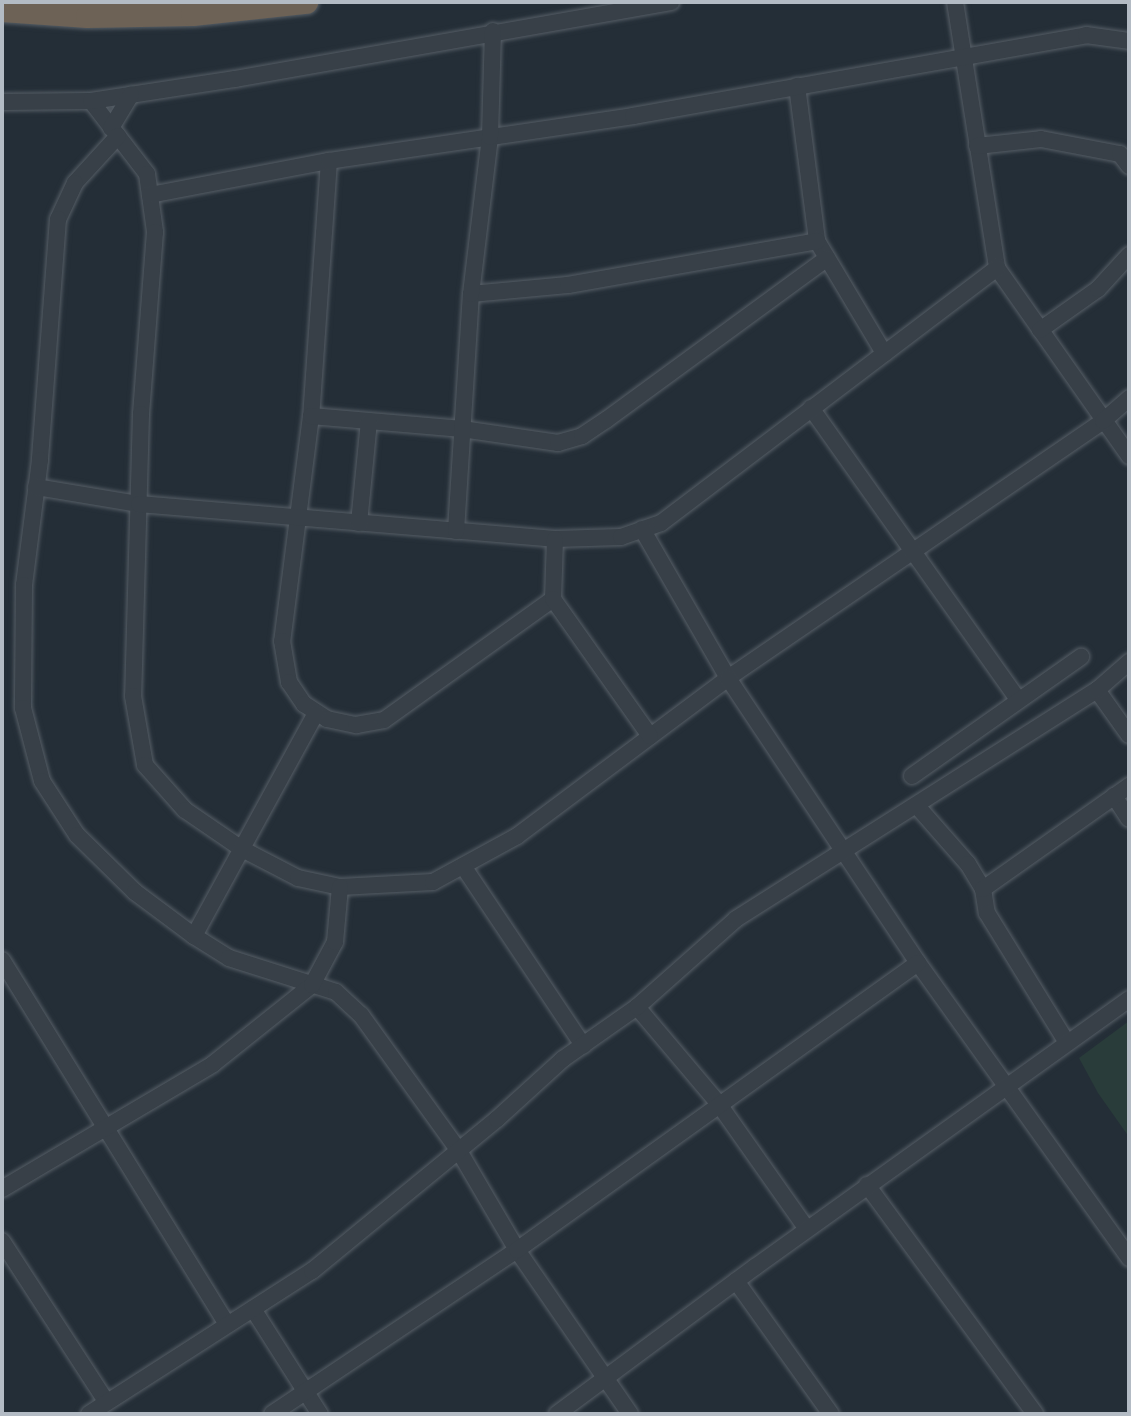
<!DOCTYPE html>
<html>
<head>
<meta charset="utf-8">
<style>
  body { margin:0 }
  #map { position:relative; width:1131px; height:1416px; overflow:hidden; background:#242e37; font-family:Helvetica,sans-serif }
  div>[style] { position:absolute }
  .green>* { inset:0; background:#293c3a }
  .roads { filter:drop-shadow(0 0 2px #565e66) drop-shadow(0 0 2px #565e66) }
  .minor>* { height:16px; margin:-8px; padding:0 8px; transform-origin:8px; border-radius:8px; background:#384048 }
  .highway>* { height:24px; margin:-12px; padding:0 12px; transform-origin:12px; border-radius:12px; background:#6d6256 }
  span { translate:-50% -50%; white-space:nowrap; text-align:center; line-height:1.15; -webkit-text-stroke:8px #1d252d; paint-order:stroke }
  .frame { position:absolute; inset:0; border:4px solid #b3bbc4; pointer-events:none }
</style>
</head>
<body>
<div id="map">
  <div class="green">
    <i style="clip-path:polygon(1129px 1021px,1129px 1137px,1098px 1093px,1079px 1058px)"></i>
  </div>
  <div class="roads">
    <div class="minor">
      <i style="left:955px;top:2px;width:269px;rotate:81deg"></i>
      <i style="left:997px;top:268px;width:230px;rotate:54.9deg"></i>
      <i style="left:797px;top:86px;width:156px;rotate:82.6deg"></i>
      <i style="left:817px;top:241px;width:131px;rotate:59.1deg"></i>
      <i style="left:91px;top:101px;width:92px;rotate:52.5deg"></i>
      <i style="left:147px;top:174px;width:59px;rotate:82.1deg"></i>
      <i style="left:155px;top:232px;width:183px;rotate:94.4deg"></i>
      <i style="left:141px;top:414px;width:282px;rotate:91.6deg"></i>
      <i style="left:133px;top:696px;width:70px;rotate:80.1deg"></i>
      <i style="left:145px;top:765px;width:60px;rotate:48.4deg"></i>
      <i style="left:185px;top:810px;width:69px;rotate:34.4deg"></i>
      <i style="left:242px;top:849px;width:63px;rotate:27.4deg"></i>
      <i style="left:298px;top:878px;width:43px;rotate:12.1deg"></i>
      <i style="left:340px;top:887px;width:93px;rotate:-3.1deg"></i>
      <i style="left:433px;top:882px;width:96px;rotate:-28.7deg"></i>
      <i style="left:517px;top:836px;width:264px;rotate:-36.8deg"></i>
      <i style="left:728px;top:678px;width:455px;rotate:-34.4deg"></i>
      <i style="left:1103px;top:421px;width:35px;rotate:-41deg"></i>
      <i style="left:2px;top:102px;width:89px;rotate:-0.6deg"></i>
      <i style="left:91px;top:101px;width:146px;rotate:-8.7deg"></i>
      <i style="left:235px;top:79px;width:443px;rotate:-10deg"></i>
      <i style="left:111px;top:128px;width:39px;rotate:-59deg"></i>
      <i style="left:118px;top:136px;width:64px;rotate:132.5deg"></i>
      <i style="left:75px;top:183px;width:40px;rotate:115deg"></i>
      <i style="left:58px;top:219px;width:242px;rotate:94.3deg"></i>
      <i style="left:40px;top:460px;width:126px;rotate:97.3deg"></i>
      <i style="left:24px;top:585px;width:123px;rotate:90.5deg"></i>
      <i style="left:23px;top:708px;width:75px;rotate:75.4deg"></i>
      <i style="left:42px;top:781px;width:64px;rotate:57.1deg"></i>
      <i style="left:77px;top:835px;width:81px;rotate:44.5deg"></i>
      <i style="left:135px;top:892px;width:74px;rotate:36.7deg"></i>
      <i style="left:194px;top:936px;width:41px;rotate:32.2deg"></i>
      <i style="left:229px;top:958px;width:112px;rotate:17.6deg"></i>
      <i style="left:336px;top:992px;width:34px;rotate:43deg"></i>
      <i style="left:361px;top:1015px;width:168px;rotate:54.2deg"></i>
      <i style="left:459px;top:1151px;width:115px;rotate:59.6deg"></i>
      <i style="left:517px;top:1250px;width:199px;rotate:55.4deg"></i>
      <i style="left:977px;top:146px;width:64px;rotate:-6.2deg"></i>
      <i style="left:1041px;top:139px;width:80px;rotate:10.8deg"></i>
      <i style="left:1120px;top:154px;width:15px;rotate:53deg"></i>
      <i style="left:329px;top:161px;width:256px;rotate:94deg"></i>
      <i style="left:311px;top:416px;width:227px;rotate:97.3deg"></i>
      <i style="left:282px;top:641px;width:42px;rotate:80.3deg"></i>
      <i style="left:289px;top:682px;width:27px;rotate:56deg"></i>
      <i style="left:304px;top:704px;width:27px;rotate:33deg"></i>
      <i style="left:327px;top:719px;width:30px;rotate:12deg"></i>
      <i style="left:356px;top:725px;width:28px;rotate:-10deg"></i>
      <i style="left:384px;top:720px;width:208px;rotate:-35.6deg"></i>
      <i style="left:150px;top:195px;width:182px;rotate:-10.8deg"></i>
      <i style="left:329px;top:161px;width:307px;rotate:-8.4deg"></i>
      <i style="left:633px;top:116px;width:460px;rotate:-10.1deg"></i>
      <i style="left:1086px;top:35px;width:43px;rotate:7.9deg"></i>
      <i style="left:471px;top:294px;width:97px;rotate:-5.3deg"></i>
      <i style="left:568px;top:285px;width:253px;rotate:-10deg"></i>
      <i style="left:1040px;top:330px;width:71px;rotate:-35.3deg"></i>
      <i style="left:1098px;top:289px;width:46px;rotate:-47.6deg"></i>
      <i style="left:811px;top:408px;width:357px;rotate:54.6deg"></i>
      <i style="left:311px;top:416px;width:152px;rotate:4.9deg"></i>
      <i style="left:462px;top:429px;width:97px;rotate:8.3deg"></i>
      <i style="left:558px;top:443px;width:25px;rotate:-16deg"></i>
      <i style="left:582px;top:436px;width:29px;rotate:-34deg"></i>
      <i style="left:606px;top:420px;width:274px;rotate:-36.2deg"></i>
      <i style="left:36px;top:487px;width:104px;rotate:9.4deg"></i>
      <i style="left:139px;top:504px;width:417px;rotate:4.8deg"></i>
      <i style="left:555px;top:539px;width:66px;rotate:-1.7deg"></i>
      <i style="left:621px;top:537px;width:42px;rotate:-19.3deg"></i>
      <i style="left:661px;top:523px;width:422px;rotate:-37.2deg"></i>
      <i style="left:359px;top:523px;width:102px;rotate:-84.4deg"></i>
      <i style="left:642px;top:529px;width:172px;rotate:60deg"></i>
      <i style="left:728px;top:678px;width:343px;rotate:56.3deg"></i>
      <i style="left:918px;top:963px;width:363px;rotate:54.4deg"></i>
      <i style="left:456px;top:531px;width:237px;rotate:-86.4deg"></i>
      <i style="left:471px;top:294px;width:158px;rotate:-83.1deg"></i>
      <i style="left:490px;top:137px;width:106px;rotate:-88.4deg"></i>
      <i style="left:555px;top:539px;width:60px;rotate:91.9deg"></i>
      <i style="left:553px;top:599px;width:168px;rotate:54.7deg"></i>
      <i style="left:1097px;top:690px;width:55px;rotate:54.6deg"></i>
      <i style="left:912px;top:776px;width:207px;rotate:-35.2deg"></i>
      <i style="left:1114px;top:796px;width:27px;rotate:57deg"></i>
      <i style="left:917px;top:806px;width:77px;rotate:48.7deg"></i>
      <i style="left:968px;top:864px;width:29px;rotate:59deg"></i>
      <i style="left:983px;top:889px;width:24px;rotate:81deg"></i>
      <i style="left:987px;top:913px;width:150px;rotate:58.3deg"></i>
      <i style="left:463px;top:866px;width:216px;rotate:56.2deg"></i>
      <i style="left:983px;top:889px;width:179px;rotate:-35.2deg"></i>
      <i style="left:194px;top:936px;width:254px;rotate:-61.3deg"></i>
      <i style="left:2px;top:960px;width:427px;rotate:58.3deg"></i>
      <i style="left:637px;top:1007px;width:126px;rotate:49.8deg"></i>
      <i style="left:718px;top:1103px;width:154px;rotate:54.8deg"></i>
      <i style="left:867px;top:1185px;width:284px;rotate:53.7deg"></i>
      <i style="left:2px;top:1189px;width:245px;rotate:-30.6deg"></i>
      <i style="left:213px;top:1064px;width:127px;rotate:-38.6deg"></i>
      <i style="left:312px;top:985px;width:49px;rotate:-61.9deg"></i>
      <i style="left:335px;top:942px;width:55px;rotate:-84.8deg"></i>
      <i style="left:2px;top:1241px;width:191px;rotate:57deg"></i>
      <i style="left:736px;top:1281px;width:163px;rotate:54.5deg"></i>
      <i style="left:253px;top:1309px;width:125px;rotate:57.5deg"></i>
      <i style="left:89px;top:1414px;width:265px;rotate:-32.7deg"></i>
      <i style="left:312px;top:1271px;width:239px;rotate:-39.4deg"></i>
      <i style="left:497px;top:1119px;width:89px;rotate:-42.3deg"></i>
      <i style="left:563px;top:1059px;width:90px;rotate:-35.1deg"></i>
      <i style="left:637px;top:1007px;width:132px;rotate:-41.6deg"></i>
      <i style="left:736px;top:919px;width:428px;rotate:-32.4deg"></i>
      <i style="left:1097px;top:690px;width:43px;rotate:-41.2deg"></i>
      <i style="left:272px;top:1414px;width:295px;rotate:-33.8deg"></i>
      <i style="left:517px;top:1250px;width:493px;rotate:-35.6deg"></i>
      <i style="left:557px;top:1414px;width:247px;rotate:-36.6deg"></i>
      <i style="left:755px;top:1267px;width:460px;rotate:-35.6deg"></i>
    </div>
    <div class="highway">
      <i style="left:2px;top:10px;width:86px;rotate:4deg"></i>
      <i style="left:88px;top:16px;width:105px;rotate:-1.1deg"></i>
      <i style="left:193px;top:14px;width:114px;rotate:-6.1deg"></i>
    </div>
  </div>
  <div class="frame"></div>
</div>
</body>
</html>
